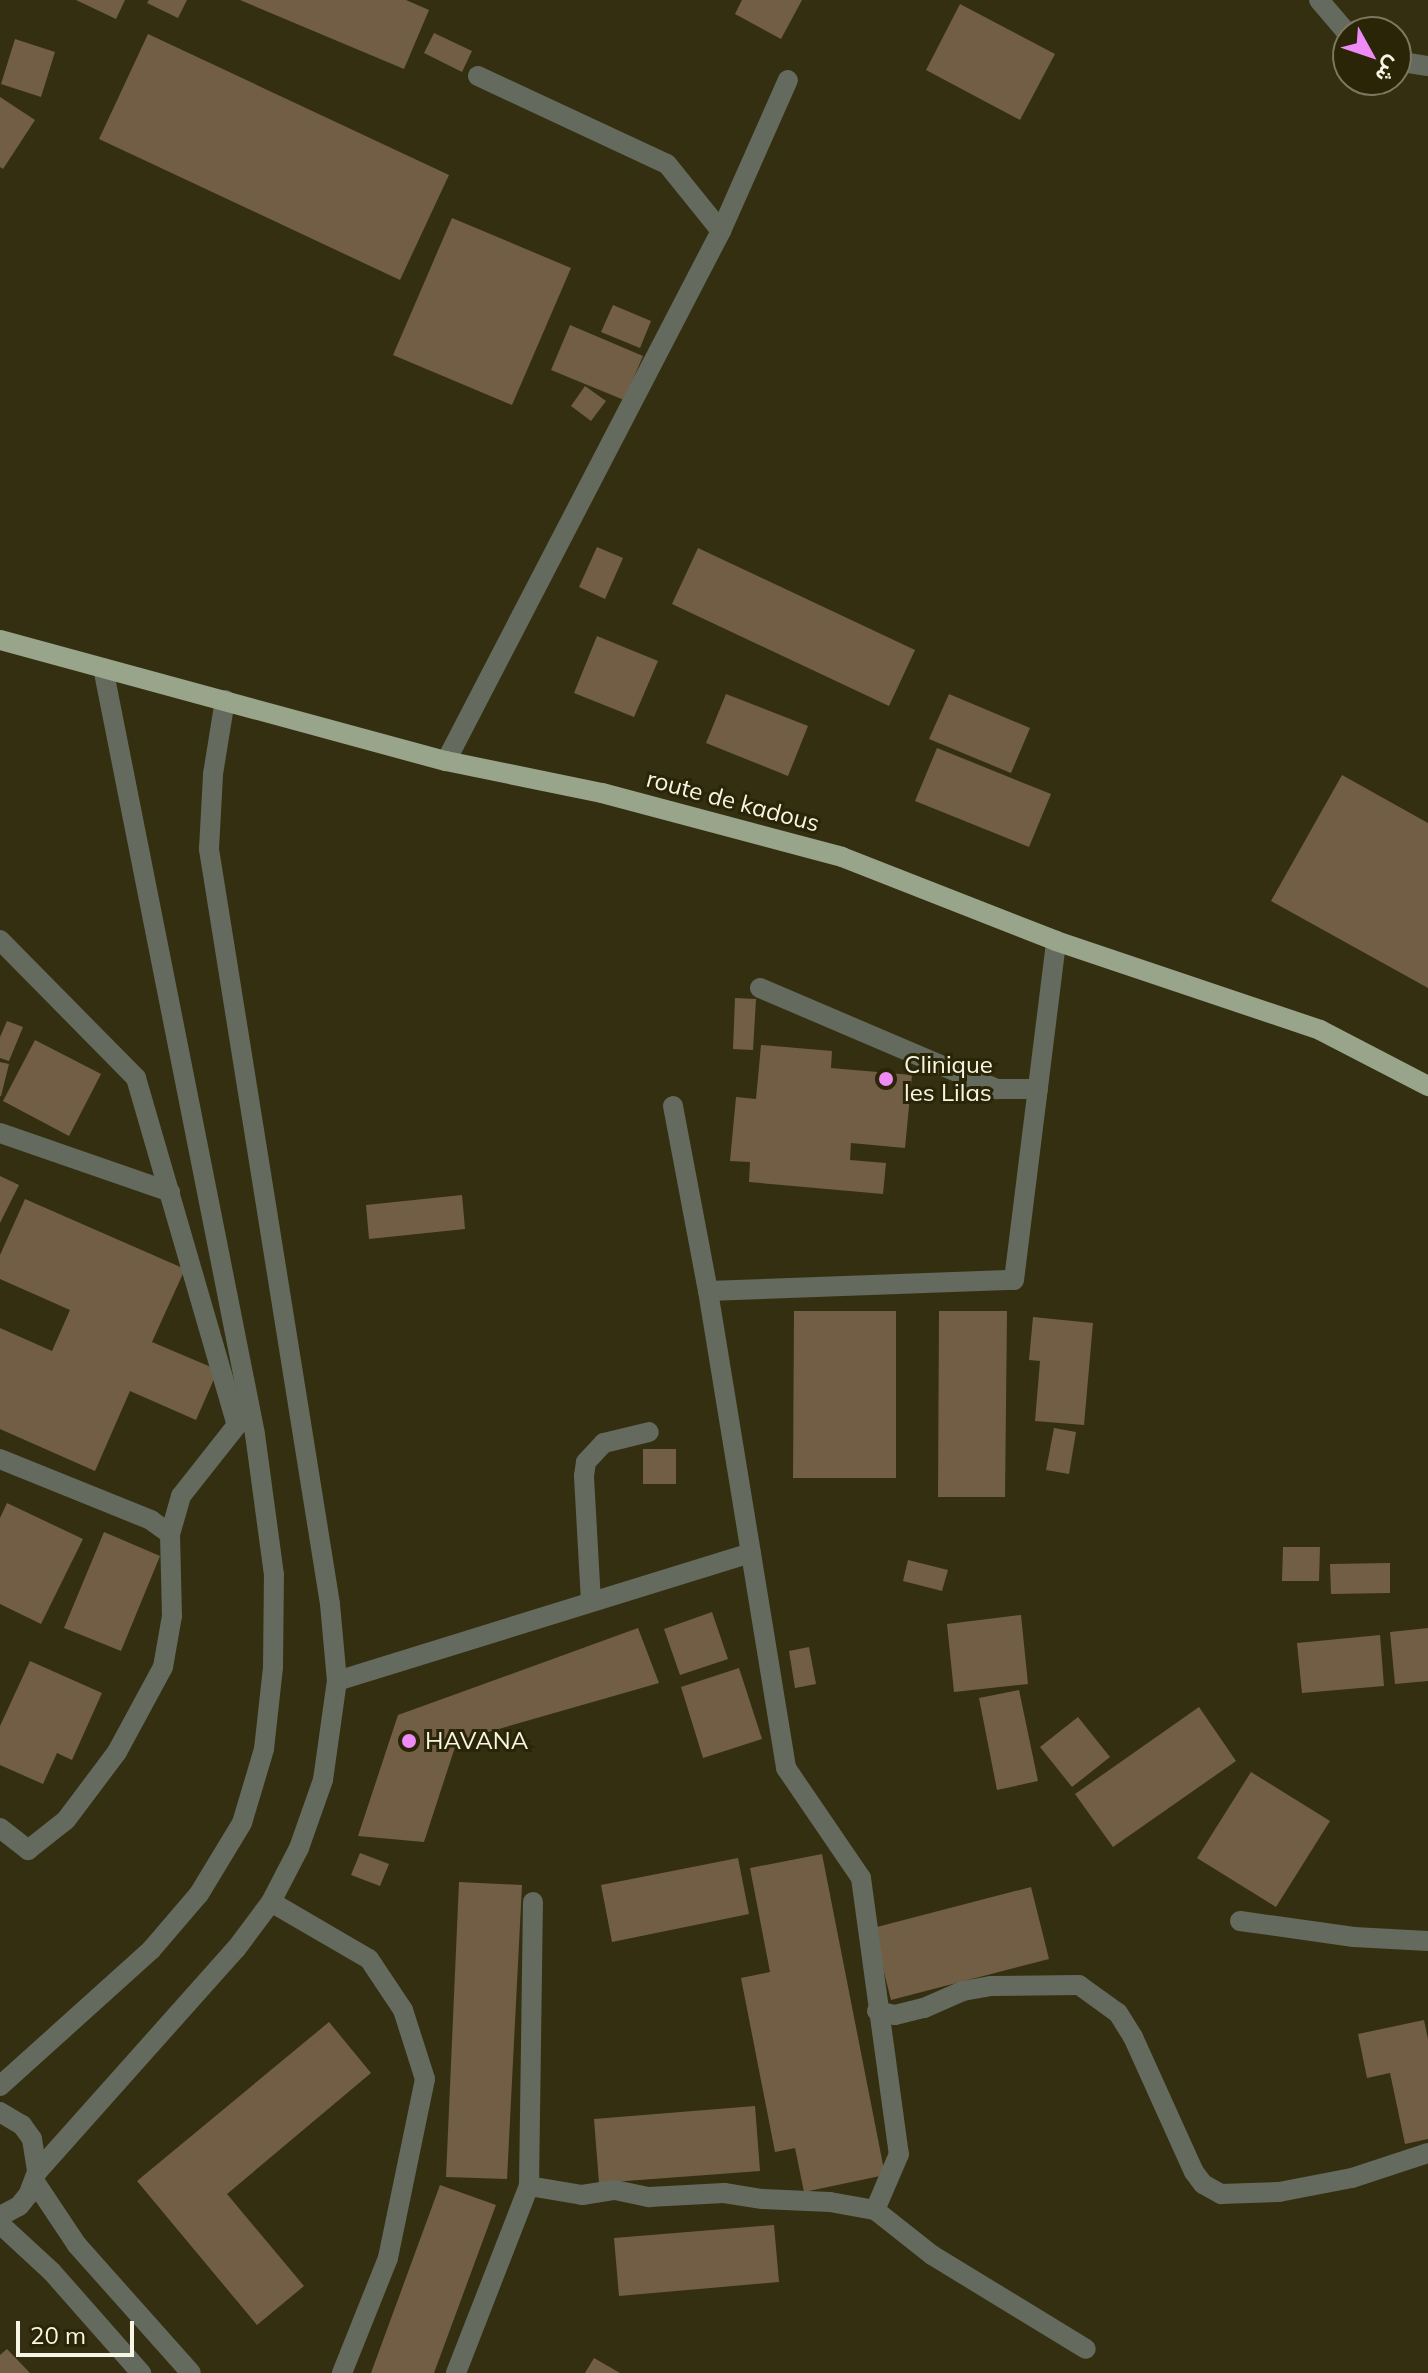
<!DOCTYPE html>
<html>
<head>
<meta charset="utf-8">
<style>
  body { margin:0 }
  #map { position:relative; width:1428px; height:2373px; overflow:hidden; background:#342f11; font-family:Mulish,Vazirmatn,sans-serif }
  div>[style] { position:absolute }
  .building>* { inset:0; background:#725e44 }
  .minor>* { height:20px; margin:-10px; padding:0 10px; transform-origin:10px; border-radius:10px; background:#646a5d }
  .major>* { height:20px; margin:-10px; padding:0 10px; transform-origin:10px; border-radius:10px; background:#98a58a }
  .dots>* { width:22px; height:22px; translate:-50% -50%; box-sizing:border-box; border:4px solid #2a2507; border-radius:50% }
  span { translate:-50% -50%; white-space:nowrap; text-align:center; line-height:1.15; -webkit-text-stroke:6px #2a2507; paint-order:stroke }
  .street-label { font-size:24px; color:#f7f5e3 }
  .poi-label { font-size:24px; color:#f7f5e3 }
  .left { translate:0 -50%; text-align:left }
  .north { position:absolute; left:1332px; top:16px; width:80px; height:80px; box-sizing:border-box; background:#2a2507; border:2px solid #7c785f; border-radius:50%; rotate:130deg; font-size:22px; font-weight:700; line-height:32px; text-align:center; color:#f7f5e3 }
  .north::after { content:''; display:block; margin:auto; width:28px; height:36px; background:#ef8bf6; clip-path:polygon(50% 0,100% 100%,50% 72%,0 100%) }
  .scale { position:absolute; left:16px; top:2321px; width:118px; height:36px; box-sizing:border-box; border:4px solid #f7f5e3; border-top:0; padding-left:10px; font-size:24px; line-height:28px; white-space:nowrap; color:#f7f5e3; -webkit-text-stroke:6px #2a2507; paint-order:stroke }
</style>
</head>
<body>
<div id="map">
  <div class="building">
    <i style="clip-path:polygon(76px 0,125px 0,116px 19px)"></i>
    <i style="clip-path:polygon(149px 0,187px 0,178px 18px,147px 3px)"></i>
    <i style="clip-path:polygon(240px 0,406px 0,429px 10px,404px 69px)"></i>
    <i style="clip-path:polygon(742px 0,802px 0,781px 39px,735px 14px)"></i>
    <i style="clip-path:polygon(960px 4px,1055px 54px,1020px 120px,926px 70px)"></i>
    <i style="clip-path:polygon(434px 33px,472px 51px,462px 72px,424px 53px)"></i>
    <i style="clip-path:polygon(148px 34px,449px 175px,400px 280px,99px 139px)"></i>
    <i style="clip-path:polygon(15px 39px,55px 52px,41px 97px,1px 84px)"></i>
    <i style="clip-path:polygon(0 97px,35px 120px,3px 169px,0 167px)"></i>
    <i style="clip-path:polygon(452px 218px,571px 268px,512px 405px,393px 355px)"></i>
    <i style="clip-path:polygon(613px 305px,651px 321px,640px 348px,601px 332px)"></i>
    <i style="clip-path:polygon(570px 325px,643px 356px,624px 400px,551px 370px)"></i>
    <i style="clip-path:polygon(585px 386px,606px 401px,591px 421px,571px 406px)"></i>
    <i style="clip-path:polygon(597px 547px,623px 558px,605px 599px,579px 587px)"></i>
    <i style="clip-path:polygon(698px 548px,915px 650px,889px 706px,672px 604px)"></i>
    <i style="clip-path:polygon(597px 636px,658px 661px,634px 717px,574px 693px)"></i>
    <i style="clip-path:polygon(726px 694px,808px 726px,788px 776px,706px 743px)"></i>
    <i style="clip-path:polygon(949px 694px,1030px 728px,1011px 773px,929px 739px)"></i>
    <i style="clip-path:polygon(937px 748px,1051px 794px,1029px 847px,915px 801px)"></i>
    <i style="clip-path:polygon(1342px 775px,1428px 823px,1428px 988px,1271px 901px)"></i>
    <i style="clip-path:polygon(735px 998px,756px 999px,753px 1050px,733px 1049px)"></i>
    <i style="clip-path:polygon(7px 1021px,23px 1027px,9px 1061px,0 1058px,0 1037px)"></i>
    <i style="clip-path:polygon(35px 1040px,101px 1074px,69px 1136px,3px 1101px)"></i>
    <i style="clip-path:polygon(761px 1045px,832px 1051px,831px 1068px,912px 1075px,905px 1148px,851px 1143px,850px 1160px,886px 1163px,883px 1194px,749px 1182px,750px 1162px,730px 1161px,736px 1097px,756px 1099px)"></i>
    <i style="clip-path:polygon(0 1062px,9px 1064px,1px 1096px,0 1096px)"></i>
    <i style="clip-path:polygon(0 1176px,19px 1185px,0 1223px)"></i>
    <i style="clip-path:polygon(462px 1195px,465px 1229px,369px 1239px,366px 1205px)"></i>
    <i style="clip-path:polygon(25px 1199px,185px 1269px,152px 1342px,218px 1370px,196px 1420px,130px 1391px,95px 1471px,0 1429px,0 1328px,52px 1351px,70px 1310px,0 1279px,0 1255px)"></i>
    <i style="clip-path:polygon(794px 1311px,896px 1311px,896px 1478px,793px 1478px)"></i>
    <i style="clip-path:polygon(939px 1311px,1007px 1311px,1005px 1497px,938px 1497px)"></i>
    <i style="clip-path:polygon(1033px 1317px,1093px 1323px,1084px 1425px,1035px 1421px,1040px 1361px,1029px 1360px)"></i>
    <i style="clip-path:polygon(1054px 1428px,1076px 1432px,1069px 1474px,1046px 1470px)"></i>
    <i style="clip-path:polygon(643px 1449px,676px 1449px,676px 1484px,643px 1484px)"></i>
    <i style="clip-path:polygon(7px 1503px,83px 1539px,41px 1624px,0 1604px,0 1518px)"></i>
    <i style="clip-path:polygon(104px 1532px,160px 1556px,121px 1651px,64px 1628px)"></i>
    <i style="clip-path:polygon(1283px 1547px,1320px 1547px,1319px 1581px,1282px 1581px)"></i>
    <i style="clip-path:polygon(908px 1560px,948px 1570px,942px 1591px,903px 1581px)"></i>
    <i style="clip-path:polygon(1390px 1563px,1390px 1593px,1331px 1594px,1330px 1564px)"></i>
    <i style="clip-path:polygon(712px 1612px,728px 1659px,680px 1675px,664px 1629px)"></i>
    <i style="clip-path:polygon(1021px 1615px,1028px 1684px,954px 1692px,947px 1624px)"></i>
    <i style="clip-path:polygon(638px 1628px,659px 1683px,457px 1741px,424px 1842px,358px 1836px,398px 1715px)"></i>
    <i style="clip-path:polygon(1428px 1628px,1428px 1681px,1395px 1684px,1390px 1632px)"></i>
    <i style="clip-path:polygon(1380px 1635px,1384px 1686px,1302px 1693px,1297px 1643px)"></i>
    <i style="clip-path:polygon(809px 1647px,816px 1684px,795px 1688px,789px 1651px)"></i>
    <i style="clip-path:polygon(30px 1661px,102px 1693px,72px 1760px,57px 1753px,43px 1784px,0 1765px,0 1726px)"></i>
    <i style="clip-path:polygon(739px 1668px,762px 1739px,703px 1758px,681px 1687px)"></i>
    <i style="clip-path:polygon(1019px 1690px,1038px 1781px,997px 1790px,979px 1698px)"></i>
    <i style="clip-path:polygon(1199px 1707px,1236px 1761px,1113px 1847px,1075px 1794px)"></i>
    <i style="clip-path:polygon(1078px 1717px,1110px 1757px,1072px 1787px,1040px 1747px)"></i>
    <i style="clip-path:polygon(1251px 1772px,1330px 1821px,1276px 1907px,1197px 1858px)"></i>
    <i style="clip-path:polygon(360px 1853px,389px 1864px,380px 1886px,351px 1875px)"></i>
    <i style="clip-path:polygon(822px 1854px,885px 2175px,804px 2192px,795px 2148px,775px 2152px,741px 1978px,770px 1972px,750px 1868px)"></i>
    <i style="clip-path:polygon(738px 1858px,749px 1914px,612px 1942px,601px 1885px)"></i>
    <i style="clip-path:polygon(459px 1882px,522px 1885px,507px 2179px,446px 2177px)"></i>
    <i style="clip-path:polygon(1031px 1887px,1049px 1959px,891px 2000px,873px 1928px)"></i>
    <i style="clip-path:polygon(1424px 2020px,1428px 2039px,1428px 2139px,1405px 2144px,1390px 2073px,1367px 2078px,1358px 2034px)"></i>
    <i style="clip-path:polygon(329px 2022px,371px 2073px,227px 2194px,304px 2286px,257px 2325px,137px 2181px)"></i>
    <i style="clip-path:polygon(755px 2106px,760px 2171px,599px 2183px,594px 2119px)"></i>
    <i style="clip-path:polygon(440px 2185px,496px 2205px,434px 2373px,371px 2373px)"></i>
    <i style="clip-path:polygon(774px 2225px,779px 2282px,619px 2296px,614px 2238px)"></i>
    <i style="clip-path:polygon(7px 2349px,30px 2373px,0 2373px,0 2355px)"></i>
    <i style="clip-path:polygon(594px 2358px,620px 2373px,585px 2373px)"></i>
  </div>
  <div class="minor">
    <i style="left:1319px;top:0;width:45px;rotate:49.5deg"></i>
    <i style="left:1396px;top:61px;width:32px;rotate:9deg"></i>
    <i style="left:478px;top:76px;width:208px;rotate:25deg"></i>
    <i style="left:667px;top:164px;width:86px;rotate:51.1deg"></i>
    <i style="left:446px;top:761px;width:597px;rotate:-62.58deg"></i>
    <i style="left:721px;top:231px;width:165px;rotate:-66.1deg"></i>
    <i style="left:0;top:940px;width:194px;rotate:45.4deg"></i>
    <i style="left:136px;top:1078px;width:361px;rotate:73.8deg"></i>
    <i style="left:237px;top:1425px;width:90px;rotate:128.3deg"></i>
    <i style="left:181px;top:1496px;width:40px;rotate:106deg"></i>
    <i style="left:170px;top:1534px;width:24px;rotate:-144deg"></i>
    <i style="left:151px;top:1520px;width:163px;rotate:-158deg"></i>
    <i style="left:760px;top:988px;width:258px;rotate:23.1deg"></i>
    <i style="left:997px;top:1089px;width:41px"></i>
    <i style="left:673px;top:1106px;width:188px;rotate:79.3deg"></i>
    <i style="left:708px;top:1291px;width:483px;rotate:80.7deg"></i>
    <i style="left:786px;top:1768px;width:133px;rotate:55.7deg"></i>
    <i style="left:861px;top:1878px;width:279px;rotate:82.2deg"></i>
    <i style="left:899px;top:2154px;width:61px;rotate:113.2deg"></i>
    <i style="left:0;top:1133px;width:180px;rotate:19.1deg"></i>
    <i style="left:708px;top:1291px;width:306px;rotate:-2.1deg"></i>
    <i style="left:1014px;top:1280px;width:342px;rotate:-82.9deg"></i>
    <i style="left:591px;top:1602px;width:126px;rotate:-93.2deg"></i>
    <i style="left:584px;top:1476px;width:14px;rotate:-82deg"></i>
    <i style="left:586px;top:1462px;width:26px;rotate:-47deg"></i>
    <i style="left:604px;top:1443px;width:46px;rotate:-13.7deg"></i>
    <i style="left:337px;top:1681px;width:433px;rotate:-17.2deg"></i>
    <i style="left:0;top:1828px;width:36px;rotate:38deg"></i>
    <i style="left:28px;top:1850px;width:48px;rotate:-38.3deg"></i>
    <i style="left:66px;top:1820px;width:85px;rotate:-53.1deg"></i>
    <i style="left:117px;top:1752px;width:97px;rotate:-61.6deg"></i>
    <i style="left:163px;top:1667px;width:52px;rotate:-80deg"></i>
    <i style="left:172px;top:1616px;width:82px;rotate:-91.4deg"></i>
    <i style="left:271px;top:1902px;width:113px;rotate:30.2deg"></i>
    <i style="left:369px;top:1959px;width:61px;rotate:56.3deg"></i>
    <i style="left:403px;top:2010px;width:72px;rotate:72.3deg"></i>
    <i style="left:425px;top:2079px;width:183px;rotate:101.7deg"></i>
    <i style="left:388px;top:2258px;width:124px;rotate:111.8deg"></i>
    <i style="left:1240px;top:1921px;width:115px;rotate:8deg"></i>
    <i style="left:1354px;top:1937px;width:74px;rotate:3.1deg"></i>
    <i style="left:877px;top:2011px;width:18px;rotate:13deg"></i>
    <i style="left:895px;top:2015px;width:30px;rotate:-14deg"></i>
    <i style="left:924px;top:2008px;width:43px;rotate:-23.6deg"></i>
    <i style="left:963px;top:1991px;width:29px;rotate:-10deg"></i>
    <i style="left:992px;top:1986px;width:87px;rotate:-0.7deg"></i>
    <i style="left:1079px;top:1985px;width:48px;rotate:35.7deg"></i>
    <i style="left:1118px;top:2013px;width:28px;rotate:58deg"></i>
    <i style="left:1133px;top:2037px;width:148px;rotate:65.7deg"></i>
    <i style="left:1194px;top:2172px;width:15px;rotate:53deg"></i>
    <i style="left:1203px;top:2184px;width:21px;rotate:29deg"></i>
    <i style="left:1221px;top:2194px;width:58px;rotate:-2deg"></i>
    <i style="left:1279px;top:2192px;width:74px;rotate:-10.9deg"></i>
    <i style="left:1352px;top:2178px;width:80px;rotate:-18.2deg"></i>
    <i style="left:0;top:2086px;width:203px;rotate:-42deg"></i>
    <i style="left:151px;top:1950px;width:74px;rotate:-49.4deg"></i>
    <i style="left:199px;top:1894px;width:83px;rotate:-58.8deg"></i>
    <i style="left:242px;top:1823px;width:77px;rotate:-73.4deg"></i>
    <i style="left:264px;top:1749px;width:82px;rotate:-83.7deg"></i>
    <i style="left:273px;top:1667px;width:92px;rotate:-89.4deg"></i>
    <i style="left:274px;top:1575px;width:142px;rotate:-97.7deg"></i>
    <i style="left:255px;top:1434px;width:781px;rotate:-101.22deg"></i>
    <i style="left:0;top:2112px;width:26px;rotate:31deg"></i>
    <i style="left:22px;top:2125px;width:17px;rotate:54deg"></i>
    <i style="left:32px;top:2139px;width:33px;rotate:81deg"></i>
    <i style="left:37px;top:2172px;width:25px;rotate:111deg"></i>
    <i style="left:28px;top:2195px;width:14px;rotate:129deg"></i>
    <i style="left:19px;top:2206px;width:21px;rotate:152deg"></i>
    <i style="left:37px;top:2172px;width:299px;rotate:-48.3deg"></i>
    <i style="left:236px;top:1949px;width:59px;rotate:-53.3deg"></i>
    <i style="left:271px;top:1902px;width:61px;rotate:-62.6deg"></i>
    <i style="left:299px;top:1848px;width:72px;rotate:-70.6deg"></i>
    <i style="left:323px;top:1780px;width:100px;rotate:-82deg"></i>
    <i style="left:337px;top:1681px;width:77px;rotate:-95.2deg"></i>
    <i style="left:330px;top:1604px;width:765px;rotate:-99.11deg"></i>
    <i style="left:209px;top:849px;width:75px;rotate:-86.9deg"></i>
    <i style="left:213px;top:774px;width:75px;rotate:-80.8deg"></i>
    <i style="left:35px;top:2182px;width:76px;rotate:56.3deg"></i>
    <i style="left:77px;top:2245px;width:171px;rotate:48.3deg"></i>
    <i style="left:529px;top:2186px;width:54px;rotate:9.6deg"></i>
    <i style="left:582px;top:2195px;width:33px;rotate:-9deg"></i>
    <i style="left:615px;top:2190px;width:35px;rotate:12deg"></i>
    <i style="left:649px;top:2197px;width:75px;rotate:-3.1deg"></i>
    <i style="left:724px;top:2193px;width:39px;rotate:9deg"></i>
    <i style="left:763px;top:2199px;width:67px;rotate:2.6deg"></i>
    <i style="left:830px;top:2202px;width:46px;rotate:10.1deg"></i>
    <i style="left:875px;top:2210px;width:73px;rotate:38.3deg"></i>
    <i style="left:932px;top:2255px;width:180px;rotate:31.4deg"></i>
    <i style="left:0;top:2224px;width:71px;rotate:42.7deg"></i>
    <i style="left:52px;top:2272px;width:135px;rotate:48.6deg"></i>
    <i style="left:456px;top:2373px;width:201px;rotate:-68.7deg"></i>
    <i style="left:529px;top:2186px;width:284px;rotate:-89.2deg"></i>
  </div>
  <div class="major">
    <i style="left:0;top:640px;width:462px;rotate:15.2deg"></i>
    <i style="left:446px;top:761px;width:159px;rotate:11.6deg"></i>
    <i style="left:602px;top:793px;width:248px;rotate:14.9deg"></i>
    <i style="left:842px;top:857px;width:230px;rotate:21.4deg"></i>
    <i style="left:1056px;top:941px;width:279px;rotate:18.6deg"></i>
    <i style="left:1320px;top:1030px;width:122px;rotate:27.4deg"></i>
  </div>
  <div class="dots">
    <i style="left:886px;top:1079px;background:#ef8bf6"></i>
    <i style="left:409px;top:1741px;background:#ef8bf6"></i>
  </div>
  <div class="street-label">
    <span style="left:733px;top:801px;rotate:15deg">route de kadous</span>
  </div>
  <div class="poi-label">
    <span class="left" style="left:904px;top:1079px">Clinique<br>les Lilas</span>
    <span class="left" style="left:425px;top:1741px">HAVANA</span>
  </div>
  <div class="north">ش</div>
  <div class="scale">20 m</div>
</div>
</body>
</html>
